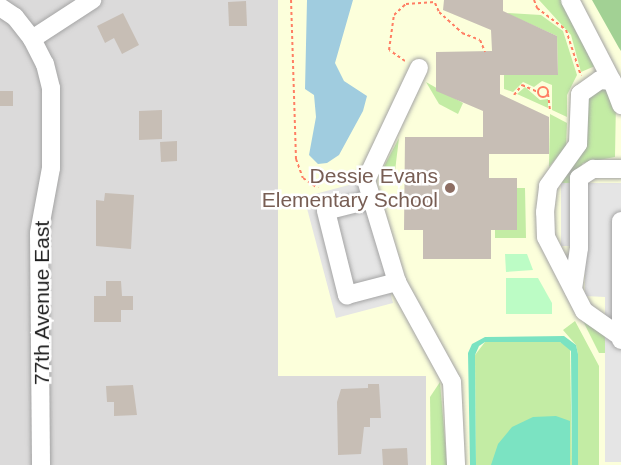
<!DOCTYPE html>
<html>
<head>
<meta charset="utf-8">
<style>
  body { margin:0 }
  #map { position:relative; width:621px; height:465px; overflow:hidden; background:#efebe2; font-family:Arial,sans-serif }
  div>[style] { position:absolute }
  .residential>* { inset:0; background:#dbdada }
  .education>* { inset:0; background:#fcffdb }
  .grass>* { inset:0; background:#c3eca4 }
  .forest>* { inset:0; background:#a2d194 }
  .park>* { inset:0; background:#bcfcc5 }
  .pitch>* { inset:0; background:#7be3c2 }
  .parking>* { inset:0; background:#e5e5e5 }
  .water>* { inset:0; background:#a0ccdf }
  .building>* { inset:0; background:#c7beb5 }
  .path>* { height:2px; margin-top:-1px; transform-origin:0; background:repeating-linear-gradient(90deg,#ff7e63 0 3px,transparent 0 6px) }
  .path>.ring { margin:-1px; padding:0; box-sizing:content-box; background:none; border:2px solid #ff7e63; border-radius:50% }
  .roads { filter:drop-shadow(0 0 2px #a4a4a4) drop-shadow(0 0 2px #a4a4a4) }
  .minor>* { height:18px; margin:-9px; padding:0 9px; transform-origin:9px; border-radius:9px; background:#fff }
  .dots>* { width:16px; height:16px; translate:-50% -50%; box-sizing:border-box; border:3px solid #fff; border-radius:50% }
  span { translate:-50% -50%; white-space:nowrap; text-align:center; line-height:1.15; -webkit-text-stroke:5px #fff; paint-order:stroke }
  .education-label { font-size:21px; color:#785e54 }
  .right { translate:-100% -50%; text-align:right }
  .street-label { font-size:21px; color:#1d1d1d }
</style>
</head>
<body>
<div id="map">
  <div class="residential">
    <i style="clip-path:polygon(0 0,278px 0,278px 375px,426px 376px,426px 465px,0 465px)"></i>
  </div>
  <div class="education">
    <i style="clip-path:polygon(278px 0,621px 0,621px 465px,426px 465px,426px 376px,278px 376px)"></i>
  </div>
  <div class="grass">
    <i style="clip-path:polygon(539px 0,561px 0,595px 66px,581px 72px,571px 35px)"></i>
    <i style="clip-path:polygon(506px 13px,541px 15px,563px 31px,577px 75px,567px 95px,567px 117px,552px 110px,552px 85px,542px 81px,534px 87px,523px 82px,513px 92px,504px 89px,504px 75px,558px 75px,557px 36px)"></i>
    <i style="clip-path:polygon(426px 82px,463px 103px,458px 114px,439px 104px)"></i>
    <i style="clip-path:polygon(525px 87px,540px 100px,548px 99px,548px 108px,517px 94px)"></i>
    <i style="clip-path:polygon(605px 87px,616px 100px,615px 157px,583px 163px,571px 183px,558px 183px,587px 146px,588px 98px)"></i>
    <i style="clip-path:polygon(550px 114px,567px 123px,566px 146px,549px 167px)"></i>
    <i style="clip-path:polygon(399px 138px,395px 171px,381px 172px)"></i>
    <i style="clip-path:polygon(517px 188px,525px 188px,526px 238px,495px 238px,495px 230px,517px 230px)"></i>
    <i style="clip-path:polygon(575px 321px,599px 366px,599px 465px,578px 465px,578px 354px,576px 345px,563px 330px)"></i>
    <i style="clip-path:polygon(583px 321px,606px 334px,613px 353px,599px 353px)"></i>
    <i style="clip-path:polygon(485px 342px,560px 342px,570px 348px,572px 465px,476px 465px,475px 355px)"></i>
    <i style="clip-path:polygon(440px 382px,447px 465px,431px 465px,430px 397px)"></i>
  </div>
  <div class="forest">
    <i style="clip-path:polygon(592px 0,621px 0,621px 51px,619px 48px)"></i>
  </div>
  <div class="park">
    <i style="clip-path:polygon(505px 254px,527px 254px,533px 270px,506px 272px)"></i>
    <i style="clip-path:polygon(506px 278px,538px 278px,552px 303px,552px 314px,506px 314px)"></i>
  </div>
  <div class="pitch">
    <i style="clip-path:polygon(564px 336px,576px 345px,578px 354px,578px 465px,572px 465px,571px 351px,560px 342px,485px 342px,479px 346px,475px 355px,476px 465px,470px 465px,468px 353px,472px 344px,485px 337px)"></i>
    <i style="clip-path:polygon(556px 416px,570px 421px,570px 465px,491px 465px,498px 444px,512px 427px,533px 417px)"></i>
  </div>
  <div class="parking">
    <i style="clip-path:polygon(360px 182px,393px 303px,336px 318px,304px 197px)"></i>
    <i style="clip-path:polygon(561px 183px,621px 183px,621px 462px,605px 462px,605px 297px,585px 296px,585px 246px,561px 246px)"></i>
  </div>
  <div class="water">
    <i style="clip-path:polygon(307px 0,353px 0,335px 63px,344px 81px,367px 96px,363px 111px,339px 155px,327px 163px,318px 164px,309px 155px,316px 117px,314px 95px,305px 89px)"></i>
  </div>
  <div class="building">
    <i style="clip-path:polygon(444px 0,503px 0,503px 11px,557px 36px,558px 75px,500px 75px,500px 94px,549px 117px,549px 154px,489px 154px,489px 178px,517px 178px,517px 230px,491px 230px,491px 259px,423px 259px,423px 230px,404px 230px,405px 137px,483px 137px,483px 111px,436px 91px,436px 52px,492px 51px,491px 30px,443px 10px)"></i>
    <i style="clip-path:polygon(246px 1px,247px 26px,229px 26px,228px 2px)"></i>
    <i style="clip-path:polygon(123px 13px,139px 45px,122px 54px,114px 38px,105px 43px,97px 26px)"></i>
    <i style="clip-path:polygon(0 91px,13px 91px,13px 106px,0 106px)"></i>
    <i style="clip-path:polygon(162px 110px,162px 139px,139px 140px,139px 111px)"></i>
    <i style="clip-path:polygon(177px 141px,177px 161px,161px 162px,160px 142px)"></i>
    <i style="clip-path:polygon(105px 193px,134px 195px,131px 249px,96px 246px,96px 200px,104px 201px)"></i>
    <i style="clip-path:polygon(106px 281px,121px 281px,122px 296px,133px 296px,133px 310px,121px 310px,121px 322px,94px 322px,94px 296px,106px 296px)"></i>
    <i style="clip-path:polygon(368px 384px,379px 384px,381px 418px,370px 418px,370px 427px,364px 427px,361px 454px,338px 455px,337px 402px,341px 389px,368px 388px)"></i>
    <i style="clip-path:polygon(133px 385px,137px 415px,114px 416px,114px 402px,107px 402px,106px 386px)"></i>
    <i style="clip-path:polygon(407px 448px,408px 465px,383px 465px,382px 449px)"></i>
  </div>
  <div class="path">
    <i style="left:291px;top:0;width:159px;rotate:88.2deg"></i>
    <i style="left:296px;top:159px;width:20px;rotate:70deg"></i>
    <i style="left:303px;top:178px;width:18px;rotate:34deg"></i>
    <i style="left:534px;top:0;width:9px;rotate:69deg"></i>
    <i style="left:537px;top:8px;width:36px;rotate:37deg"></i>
    <i style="left:566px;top:30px;width:48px;rotate:71.9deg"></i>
    <i style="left:435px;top:3px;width:10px;rotate:66deg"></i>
    <i style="left:439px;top:12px;width:31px;rotate:42deg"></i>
    <i style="left:462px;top:33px;width:19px;rotate:21deg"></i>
    <i style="left:480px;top:40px;width:13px;rotate:67deg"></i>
    <i style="left:405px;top:61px;width:19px;rotate:-145deg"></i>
    <i style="left:389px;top:50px;width:35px;rotate:-82deg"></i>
    <i style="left:394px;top:15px;width:16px;rotate:-43deg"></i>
    <i style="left:406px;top:4px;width:29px;rotate:-4deg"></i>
    <i class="ring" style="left:538px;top:87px;width:8px;height:8px"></i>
    <i style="left:548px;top:94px;width:17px;rotate:83deg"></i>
    <i style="left:514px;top:95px;width:13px;rotate:-51deg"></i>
    <i style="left:522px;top:85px;width:17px;rotate:24deg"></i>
  </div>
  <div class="roads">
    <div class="minor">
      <i style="left:570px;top:0;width:91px;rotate:62.6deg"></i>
      <i style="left:0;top:7px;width:18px;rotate:34deg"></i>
      <i style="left:15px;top:17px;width:28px;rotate:52deg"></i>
      <i style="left:32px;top:39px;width:28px;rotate:63deg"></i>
      <i style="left:45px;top:64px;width:25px;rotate:76deg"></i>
      <i style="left:51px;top:88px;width:80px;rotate:90deg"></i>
      <i style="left:51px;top:168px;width:66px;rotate:100.5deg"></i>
      <i style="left:39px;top:233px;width:232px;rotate:89.5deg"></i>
      <i style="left:32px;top:39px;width:72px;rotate:-33deg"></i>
      <i style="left:419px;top:68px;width:124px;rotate:115.3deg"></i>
      <i style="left:366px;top:180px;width:107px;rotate:73.1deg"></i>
      <i style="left:397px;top:282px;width:114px;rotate:61.2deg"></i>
      <i style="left:452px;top:382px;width:83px;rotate:87.2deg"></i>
      <i style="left:369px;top:200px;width:44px;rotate:165.7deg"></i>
      <i style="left:326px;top:211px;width:87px;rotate:76deg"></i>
      <i style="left:347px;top:295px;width:52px;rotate:-14.6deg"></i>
      <i style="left:621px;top:221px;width:119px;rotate:90deg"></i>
      <i style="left:573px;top:289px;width:41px;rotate:-81.7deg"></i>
      <i style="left:579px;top:248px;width:70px;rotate:-90deg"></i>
      <i style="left:579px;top:178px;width:17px;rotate:-33deg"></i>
      <i style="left:593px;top:169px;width:28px"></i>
      <i style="left:621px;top:337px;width:45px;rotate:-144.9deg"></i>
      <i style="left:584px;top:311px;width:83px;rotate:-117.2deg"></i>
      <i style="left:546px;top:237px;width:25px;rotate:-92deg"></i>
      <i style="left:545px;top:212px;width:26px;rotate:-83deg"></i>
      <i style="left:548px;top:186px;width:52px;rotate:-54.5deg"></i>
      <i style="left:578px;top:144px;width:50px;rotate:-87.7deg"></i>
      <i style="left:580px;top:94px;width:24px;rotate:-35deg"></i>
      <i style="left:600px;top:80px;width:12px;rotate:5deg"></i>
      <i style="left:612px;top:81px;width:26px;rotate:69deg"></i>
    </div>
  </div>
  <div class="dots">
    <i style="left:450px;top:188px;background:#8d6e63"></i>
  </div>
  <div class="education-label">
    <span class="right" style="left:438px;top:188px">Dessie Evans<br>Elementary School</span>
  </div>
  <div class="street-label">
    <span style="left:42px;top:303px;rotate:-90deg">77th Avenue East</span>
  </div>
</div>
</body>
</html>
